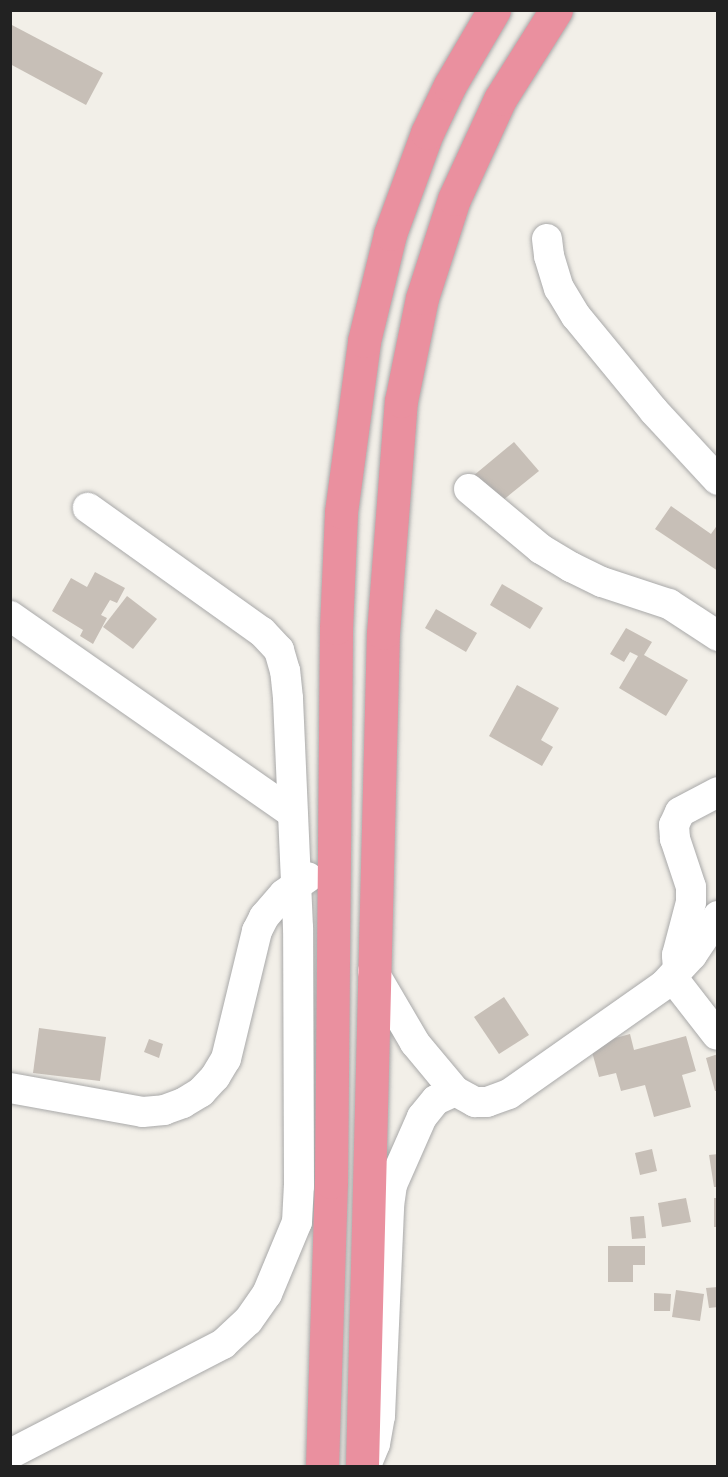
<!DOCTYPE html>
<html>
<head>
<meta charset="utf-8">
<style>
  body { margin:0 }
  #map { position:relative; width:728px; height:1477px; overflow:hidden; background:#f2efe8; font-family:"Asap Condensed",sans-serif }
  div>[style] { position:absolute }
  .building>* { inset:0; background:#c7bfb7 }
  .roads { filter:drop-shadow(0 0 2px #a9a9a9) drop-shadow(0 0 2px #a9a9a9) }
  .minor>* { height:30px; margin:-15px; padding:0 15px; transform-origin:15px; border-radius:15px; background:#fff }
  .highway>* { height:33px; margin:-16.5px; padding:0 16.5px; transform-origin:16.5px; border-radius:16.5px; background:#ea909f }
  span { translate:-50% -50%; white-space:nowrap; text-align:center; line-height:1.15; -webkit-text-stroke:5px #fff; paint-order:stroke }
  .frame { position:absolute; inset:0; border:12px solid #222; pointer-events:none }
</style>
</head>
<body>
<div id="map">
  <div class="building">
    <i style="clip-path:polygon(10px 24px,103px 73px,86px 105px,10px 64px)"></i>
    <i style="clip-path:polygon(514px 442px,539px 471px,497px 505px,473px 476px)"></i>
    <i style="clip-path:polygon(671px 506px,711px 534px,718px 524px,718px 571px,655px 529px)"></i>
    <i style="clip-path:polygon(95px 572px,125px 588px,117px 603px,110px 600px,101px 615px,107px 618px,93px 644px,80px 636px,83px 630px,52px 611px,71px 578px,87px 587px)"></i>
    <i style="clip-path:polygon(502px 584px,543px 608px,530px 629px,490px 605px)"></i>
    <i style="clip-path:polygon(127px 596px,157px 619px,133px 649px,103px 627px)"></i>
    <i style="clip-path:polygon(436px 609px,477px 633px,466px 652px,425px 628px)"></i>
    <i style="clip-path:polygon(626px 628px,652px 642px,644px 655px,688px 680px,666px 716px,619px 688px,638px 656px,630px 652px,624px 662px,610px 654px)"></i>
    <i style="clip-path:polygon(517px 685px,559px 708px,541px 740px,553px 747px,542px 766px,489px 736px)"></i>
    <i style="clip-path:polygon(504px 997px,529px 1035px,499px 1054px,474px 1017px)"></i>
    <i style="clip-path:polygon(39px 1028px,106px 1037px,100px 1081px,33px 1073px)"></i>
    <i style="clip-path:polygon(630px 1034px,634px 1050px,686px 1036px,696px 1071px,682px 1075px,691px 1107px,654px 1117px,645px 1085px,621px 1091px,616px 1073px,599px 1077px,590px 1045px)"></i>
    <i style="clip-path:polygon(149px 1039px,163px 1044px,159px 1058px,144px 1052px)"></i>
    <i style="clip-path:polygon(718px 1054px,718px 1091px,715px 1091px,706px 1058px)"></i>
    <i style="clip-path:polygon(652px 1149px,657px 1171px,640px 1175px,635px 1153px)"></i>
    <i style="clip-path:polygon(718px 1154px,718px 1187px,714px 1187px,709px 1155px)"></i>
    <i style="clip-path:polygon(686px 1198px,691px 1222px,662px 1227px,658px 1203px)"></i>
    <i style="clip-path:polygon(714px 1198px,718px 1198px,718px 1227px,714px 1227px)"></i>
    <i style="clip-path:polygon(644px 1216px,646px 1238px,632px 1239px,630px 1217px)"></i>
    <i style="clip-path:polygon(608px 1246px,645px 1246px,645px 1265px,633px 1265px,633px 1282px,608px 1282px)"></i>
    <i style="clip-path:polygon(718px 1287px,718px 1307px,709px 1308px,706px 1288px)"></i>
    <i style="clip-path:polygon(676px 1290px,704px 1294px,700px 1321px,672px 1317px)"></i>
    <i style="clip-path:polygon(654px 1293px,671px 1294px,670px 1311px,654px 1311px)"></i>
  </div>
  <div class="roads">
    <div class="minor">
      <i style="left:547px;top:239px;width:17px;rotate:83deg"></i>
      <i style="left:549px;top:256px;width:34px;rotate:73deg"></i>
      <i style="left:559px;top:288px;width:33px;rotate:59deg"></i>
      <i style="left:576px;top:316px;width:123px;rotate:50.6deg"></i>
      <i style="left:654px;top:411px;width:94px;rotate:47.2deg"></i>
      <i style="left:469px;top:489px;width:94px;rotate:39.8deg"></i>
      <i style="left:541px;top:549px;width:35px;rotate:31deg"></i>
      <i style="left:571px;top:567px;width:34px;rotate:26deg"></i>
      <i style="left:602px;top:582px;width:71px;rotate:18.2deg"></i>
      <i style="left:669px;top:604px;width:59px;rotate:33.1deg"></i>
      <i style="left:10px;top:616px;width:344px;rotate:34.9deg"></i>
      <i style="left:678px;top:970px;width:15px;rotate:-94deg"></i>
      <i style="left:677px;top:955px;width:55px;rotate:-75.2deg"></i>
      <i style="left:691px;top:902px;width:15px;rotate:-90deg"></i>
      <i style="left:691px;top:887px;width:51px;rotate:-108.4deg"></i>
      <i style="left:675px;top:839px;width:14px;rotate:-94deg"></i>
      <i style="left:674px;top:825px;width:14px;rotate:-65deg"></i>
      <i style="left:680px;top:812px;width:43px;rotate:-27.8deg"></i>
      <i style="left:373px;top:971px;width:83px;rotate:59.7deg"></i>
      <i style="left:415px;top:1043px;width:62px;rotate:50.2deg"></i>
      <i style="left:455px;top:1091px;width:23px;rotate:29deg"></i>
      <i style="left:475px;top:1102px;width:12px"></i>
      <i style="left:487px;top:1102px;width:23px;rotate:-20deg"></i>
      <i style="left:509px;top:1094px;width:189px;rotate:-35.1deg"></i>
      <i style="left:664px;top:985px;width:41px;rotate:-47deg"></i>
      <i style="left:692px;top:955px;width:47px;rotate:-56.3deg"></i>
      <i style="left:672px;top:977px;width:73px;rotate:52.2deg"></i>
      <i style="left:10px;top:1088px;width:135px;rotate:10.2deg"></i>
      <i style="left:143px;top:1112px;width:21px;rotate:-5deg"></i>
      <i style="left:164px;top:1110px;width:20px;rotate:-20deg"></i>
      <i style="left:183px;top:1103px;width:21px;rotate:-31deg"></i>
      <i style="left:201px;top:1092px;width:21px;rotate:-47deg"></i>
      <i style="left:215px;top:1077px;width:21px;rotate:-59deg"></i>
      <i style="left:226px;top:1059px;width:132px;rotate:-76.4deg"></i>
      <i style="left:257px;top:931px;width:16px;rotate:-63deg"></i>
      <i style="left:264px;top:917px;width:30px;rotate:-49deg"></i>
      <i style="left:284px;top:894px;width:29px;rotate:-35deg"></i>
      <i style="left:10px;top:1454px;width:240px;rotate:-27.3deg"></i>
      <i style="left:223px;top:1344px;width:34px;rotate:-43deg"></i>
      <i style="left:248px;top:1321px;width:33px;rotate:-55deg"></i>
      <i style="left:267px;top:1294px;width:78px;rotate:-67.4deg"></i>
      <i style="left:297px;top:1222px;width:36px;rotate:-87deg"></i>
      <i style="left:299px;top:1186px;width:258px;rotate:-90.2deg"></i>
      <i style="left:298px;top:928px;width:230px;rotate:-92.5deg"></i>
      <i style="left:288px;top:698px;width:27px;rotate:-96deg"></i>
      <i style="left:285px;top:671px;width:22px;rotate:-106deg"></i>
      <i style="left:279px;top:650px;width:25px;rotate:-133deg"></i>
      <i style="left:262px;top:632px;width:214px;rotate:-144.5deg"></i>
      <i style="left:368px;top:1461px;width:18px;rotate:-68deg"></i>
      <i style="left:375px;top:1444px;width:28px;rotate:-80deg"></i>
      <i style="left:380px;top:1416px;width:210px;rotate:-87.5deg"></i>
      <i style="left:389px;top:1206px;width:21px;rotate:-82deg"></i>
      <i style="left:392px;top:1185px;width:74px;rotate:-66.2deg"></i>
      <i style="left:422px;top:1117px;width:22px;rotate:-51deg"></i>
      <i style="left:436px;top:1100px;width:21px;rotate:-25deg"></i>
    </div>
    <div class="highway">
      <i style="left:322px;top:1466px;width:284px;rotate:-88.2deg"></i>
      <i style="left:331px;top:1182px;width:554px;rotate:-89.48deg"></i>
      <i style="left:336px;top:628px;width:116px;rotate:-87.5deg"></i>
      <i style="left:341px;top:512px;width:173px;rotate:-82.3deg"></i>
      <i style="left:364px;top:341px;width:110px;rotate:-76.3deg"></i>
      <i style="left:390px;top:234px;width:108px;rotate:-69.9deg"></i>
      <i style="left:427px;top:133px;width:53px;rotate:-64.4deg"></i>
      <i style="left:450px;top:85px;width:87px;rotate:-59.6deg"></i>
      <i style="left:362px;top:1466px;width:833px;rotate:-88.56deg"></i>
      <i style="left:383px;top:633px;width:233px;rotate:-85.6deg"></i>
      <i style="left:401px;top:401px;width:105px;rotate:-78.5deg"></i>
      <i style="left:422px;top:298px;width:104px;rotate:-72.1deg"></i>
      <i style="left:454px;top:199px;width:110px;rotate:-65.3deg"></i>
      <i style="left:500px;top:99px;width:105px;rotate:-57.8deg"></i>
    </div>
  </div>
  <div class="frame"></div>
</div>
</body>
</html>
